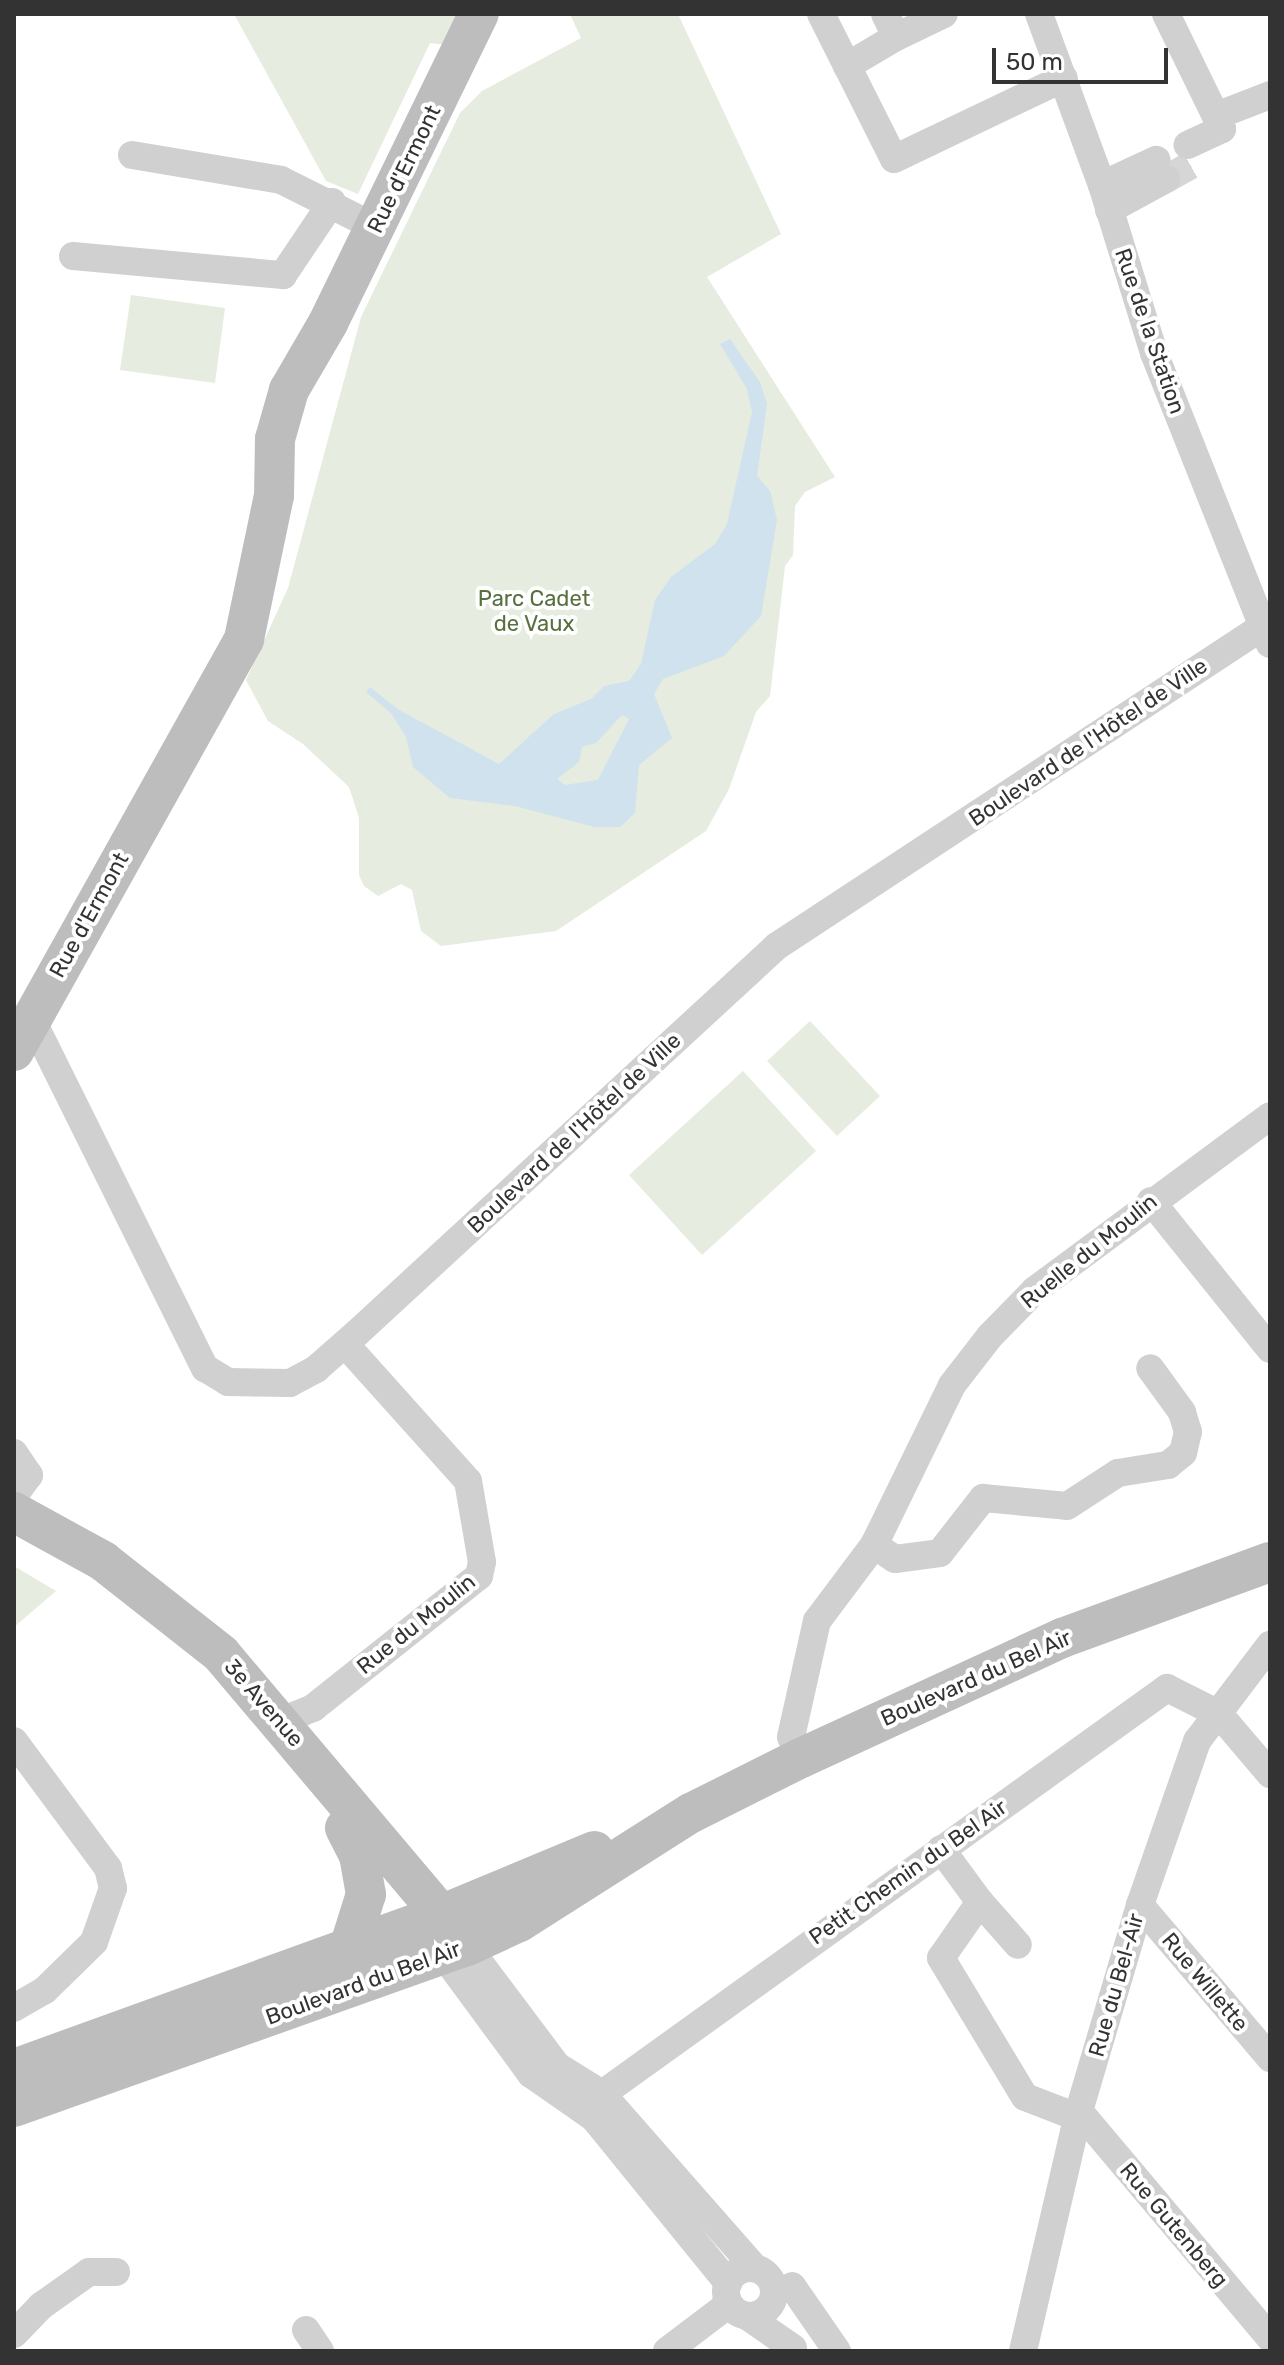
<!DOCTYPE html>
<html>
<head>
<meta charset="utf-8">
<style>
  body { margin:0 }
  #map { position:relative; width:1284px; height:2365px; overflow:hidden; background:#fff; font-family:Rubik,sans-serif }
  div>[style] { position:absolute }
  .green>* { inset:0; background:#e6ecdf }
  .water>* { inset:0; background:#cfe2ee }
  .street-tunnel>* { height:28px; margin-top:-14px; transform-origin:0; background:repeating-linear-gradient(90deg,#d6d6d6 0 28px,transparent 0 42px) }
  .street>* { height:28px; margin:-14px; padding:0 14px; transform-origin:14px; border-radius:14px; background:#d0d0d0 }
  .street>.ring { margin:-14px; padding:0; box-sizing:content-box; background:none; border:28px solid #d0d0d0; border-radius:50% }
  .secondary>* { height:40px; margin:-20px; padding:0 20px; transform-origin:20px; border-radius:20px; background:#bdbdbd }
  span { translate:-50% -50%; white-space:nowrap; text-align:center; line-height:1.15; -webkit-text-stroke:8px #fff; paint-order:stroke }
  .street-label { font-size:22px; color:#333 }
  .park-label { font-size:22px; color:#56703f }
  .frame { position:absolute; inset:0; border:16px solid #333; pointer-events:none }
  .scale { position:absolute; left:992px; top:48px; width:176px; height:36px; box-sizing:border-box; border:4px solid #333; border-top:0; padding-left:10px; font-size:24px; line-height:28px; white-space:nowrap; color:#333; -webkit-text-stroke:6px #fff; paint-order:stroke }
</style>
</head>
<body>
<div id="map">
  <div class="green">
    <i style="clip-path:polygon(234px 14px,458px 14px,447px 45px,430px 43px,358px 194px,326px 181px)"></i>
    <i style="clip-path:polygon(570px 14px,678px 14px,781px 234px,707px 277px,835px 477px,805px 492px,795px 506px,793px 555px,785px 566px,770px 696px,756px 712px,729px 789px,706px 831px,556px 931px,441px 946px,421px 931px,412px 890px,401px 884px,378px 896px,364px 886px,359px 875px,359px 818px,349px 787px,303px 744px,268px 721px,246px 680px,288px 588px,361px 317px,460px 113px,482px 91px,581px 38px)"></i>
    <i style="clip-path:polygon(131px 295px,225px 308px,215px 383px,120px 370px)"></i>
    <i style="clip-path:polygon(810px 1021px,880px 1096px,837px 1136px,767px 1061px)"></i>
    <i style="clip-path:polygon(743px 1071px,816px 1151px,702px 1255px,629px 1175px)"></i>
    <i style="clip-path:polygon(14px 1566px,56px 1591px,14px 1627px)"></i>
  </div>
  <div class="water">
    <i style="clip-path:polygon(evenodd,730px 339px,760px 382px,767px 404px,757px 476px,770px 491px,777px 520px,761px 616px,724px 656px,663px 679px,654px 694px,672px 738px,639px 765px,635px 813px,620px 827px,594px 827px,515px 806px,450px 798px,413px 767px,406px 737px,391px 713px,366px 692px,370px 687px,399px 710px,499px 764px,554px 714px,591px 699px,604px 686px,629px 681px,641px 664px,655px 600px,671px 577px,715px 544px,727px 524px,752px 412px,747px 389px,720px 344px,730px 339px,622px 715px,629px 719px,598px 780px,565px 785px,557px 779px,579px 762px,582px 747px,596px 743px,622px 715px)"></i>
  </div>
  <div class="street-tunnel">
    <i style="left:1166px;top:179px;width:35px;rotate:-29deg"></i>
  </div>
  <div class="street">
    <i style="left:821px;top:14px;width:162px;rotate:63.3deg"></i>
    <i style="left:894px;top:159px;width:188px;rotate:-25.5deg"></i>
    <i style="left:885px;top:14px;width:25px;rotate:64deg"></i>
    <i style="left:896px;top:37px;width:53px;rotate:-25.6deg"></i>
    <i style="left:1039px;top:14px;width:182px;rotate:69.8deg"></i>
    <i style="left:1102px;top:185px;width:176px;rotate:72.8deg"></i>
    <i style="left:1154px;top:353px;width:313px;rotate:68.3deg"></i>
    <i style="left:1166px;top:14px;width:128px;rotate:64deg"></i>
    <i style="left:1222px;top:129px;width:38px;rotate:155deg"></i>
    <i style="left:847px;top:66px;width:57px;rotate:-30.6deg"></i>
    <i style="left:1216px;top:116px;width:58px;rotate:-21.3deg"></i>
    <i style="left:132px;top:155px;width:151px;rotate:9.5deg"></i>
    <i style="left:281px;top:180px;width:105px;rotate:26.6deg"></i>
    <i style="left:1102px;top:185px;width:60px;rotate:-24.8deg"></i>
    <i style="left:1109px;top:210px;width:65px;rotate:-28.5deg"></i>
    <i style="left:73px;top:256px;width:211px;rotate:5.2deg"></i>
    <i style="left:283px;top:275px;width:88px;rotate:-56.1deg"></i>
    <i style="left:32px;top:1020px;width:389px;rotate:63.6deg"></i>
    <i style="left:205px;top:1368px;width:27px;rotate:31deg"></i>
    <i style="left:228px;top:1382px;width:62px;rotate:0.9deg"></i>
    <i style="left:290px;top:1383px;width:30px;rotate:-28deg"></i>
    <i style="left:316px;top:1369px;width:55px;rotate:-41.3deg"></i>
    <i style="left:357px;top:1333px;width:571px;rotate:-42.66deg"></i>
    <i style="left:777px;top:946px;width:581px;rotate:-33.33deg"></i>
    <i style="left:1151px;top:1201px;width:190px;rotate:51.2deg"></i>
    <i style="left:14px;top:1453px;width:27px;rotate:56deg"></i>
    <i style="left:29px;top:1475px;width:26px;rotate:126deg"></i>
    <i style="left:874px;top:1545px;width:178px;rotate:-64deg"></i>
    <i style="left:952px;top:1385px;width:62px;rotate:-52.2deg"></i>
    <i style="left:990px;top:1336px;width:64px;rotate:-45.6deg"></i>
    <i style="left:1035px;top:1290px;width:292px;rotate:-36.5deg"></i>
    <i style="left:281px;top:1721px;width:35px;rotate:-22deg"></i>
    <i style="left:313px;top:1708px;width:212px;rotate:-38.5deg"></i>
    <i style="left:479px;top:1576px;width:14px;rotate:-78deg"></i>
    <i style="left:482px;top:1562px;width:82px;rotate:-99.8deg"></i>
    <i style="left:468px;top:1481px;width:184px;rotate:-131.9deg"></i>
    <i style="left:14px;top:1741px;width:158px;rotate:53.5deg"></i>
    <i style="left:108px;top:1868px;width:21px;rotate:76deg"></i>
    <i style="left:113px;top:1888px;width:57px;rotate:109.4deg"></i>
    <i style="left:94px;top:1942px;width:69px;rotate:135.6deg"></i>
    <i style="left:45px;top:1990px;width:36px;rotate:150deg"></i>
    <i style="left:801px;top:1758px;width:23px;rotate:-115deg"></i>
    <i style="left:791px;top:1737px;width:119px;rotate:-77.4deg"></i>
    <i style="left:817px;top:1621px;width:95px;rotate:-53.1deg"></i>
    <i style="left:874px;top:1545px;width:25px;rotate:34deg"></i>
    <i style="left:895px;top:1559px;width:45px;rotate:-7.6deg"></i>
    <i style="left:940px;top:1553px;width:70px;rotate:-52deg"></i>
    <i style="left:983px;top:1498px;width:84px;rotate:5.4deg"></i>
    <i style="left:1067px;top:1506px;width:61px;rotate:-32.9deg"></i>
    <i style="left:1118px;top:1473px;width:51px;rotate:-9.1deg"></i>
    <i style="left:1168px;top:1465px;width:19px;rotate:-39deg"></i>
    <i style="left:1183px;top:1453px;width:22px;rotate:-77deg"></i>
    <i style="left:1188px;top:1432px;width:21px;rotate:-107deg"></i>
    <i style="left:1182px;top:1412px;width:54px;rotate:-126deg"></i>
    <i style="left:941px;top:1849px;width:66px;rotate:53.7deg"></i>
    <i style="left:980px;top:1902px;width:68px;rotate:124.9deg"></i>
    <i style="left:941px;top:1958px;width:162px;rotate:58.9deg"></i>
    <i style="left:1025px;top:2097px;width:56px;rotate:21deg"></i>
    <i style="left:980px;top:1902px;width:57px;rotate:48.5deg"></i>
    <i style="left:1140px;top:1905px;width:201px;rotate:49.6deg"></i>
    <i style="left:467px;top:1946px;width:150px;rotate:53.1deg"></i>
    <i style="left:557px;top:2066px;width:53px;rotate:31.9deg"></i>
    <i style="left:602px;top:2094px;width:232px;rotate:48.7deg"></i>
    <i style="left:444px;top:1956px;width:147px;rotate:53.6deg"></i>
    <i style="left:531px;top:2074px;width:77px;rotate:34.9deg"></i>
    <i style="left:594px;top:2118px;width:213px;rotate:50.9deg"></i>
    <i style="left:602px;top:2094px;width:696px;rotate:-35.7deg"></i>
    <i style="left:1167px;top:1688px;width:58px;rotate:26.6deg"></i>
    <i style="left:1219px;top:1714px;width:79px;rotate:49.6deg"></i>
    <i style="left:1079px;top:2111px;width:297px;rotate:49.9deg"></i>
    <i class="ring" style="left:726px;top:2268px;width:20px;height:20px"></i>
    <i style="left:792px;top:2286px;width:79px;rotate:55.3deg"></i>
    <i style="left:747px;top:2316px;width:56px;rotate:34.8deg"></i>
    <i style="left:306px;top:2330px;width:25px;rotate:56deg"></i>
    <i style="left:14px;top:2334px;width:39px;rotate:-46deg"></i>
    <i style="left:41px;top:2306px;width:59px;rotate:-35.3deg"></i>
    <i style="left:89px;top:2272px;width:27px"></i>
    <i style="left:667px;top:2351px;width:78px;rotate:-37.2deg"></i>
    <i style="left:1023px;top:2351px;width:246px;rotate:-76.9deg"></i>
    <i style="left:1079px;top:2111px;width:215px;rotate:-73.5deg"></i>
    <i style="left:1140px;top:1905px;width:174px;rotate:-70.8deg"></i>
    <i style="left:1197px;top:1741px;width:121px;rotate:-52.8deg"></i>
  </div>
  <div class="secondary">
    <i style="left:14px;top:1051px;width:472px;rotate:-60.8deg"></i>
    <i style="left:244px;top:639px;width:146px;rotate:-78.2deg"></i>
    <i style="left:274px;top:496px;width:57px;rotate:-89deg"></i>
    <i style="left:275px;top:439px;width:51px;rotate:-74.1deg"></i>
    <i style="left:289px;top:390px;width:78px;rotate:-59.8deg"></i>
    <i style="left:328px;top:323px;width:344px;rotate:-64deg"></i>
    <i style="left:14px;top:1512px;width:102px;rotate:28.8deg"></i>
    <i style="left:103px;top:1561px;width:150px;rotate:38.2deg"></i>
    <i style="left:221px;top:1654px;width:367px;rotate:49.8deg"></i>
    <i style="left:345px;top:1828px;width:30px;rotate:63deg"></i>
    <i style="left:359px;top:1855px;width:40px;rotate:80deg"></i>
    <i style="left:366px;top:1894px;width:53px;rotate:107.4deg"></i>
    <i style="left:14px;top:2069px;width:456px;rotate:-19.9deg"></i>
    <i style="left:443px;top:1914px;width:164px;rotate:-22.6deg"></i>
    <i style="left:14px;top:2107px;width:481px;rotate:-19.6deg"></i>
    <i style="left:467px;top:1946px;width:57px;rotate:-24.8deg"></i>
    <i style="left:519px;top:1922px;width:204px;rotate:-32.4deg"></i>
    <i style="left:691px;top:1813px;width:123px;rotate:-26.6deg"></i>
    <i style="left:801px;top:1758px;width:287px;rotate:-24.7deg"></i>
    <i style="left:1062px;top:1638px;width:221px;rotate:-20.1deg"></i>
  </div>
  <div class="street-label">
    <span style="left:404px;top:169px;rotate:-64deg">Rue d'Ermont</span>
    <span style="left:1150px;top:331px;rotate:71deg">Rue de la Station</span>
    <span style="left:1088px;top:742px;rotate:-34deg">Boulevard de l'Hôtel de Ville</span>
    <span style="left:89px;top:915px;rotate:-61deg">Rue d'Ermont</span>
    <span style="left:574px;top:1133px;rotate:-43deg">Boulevard de l'Hôtel de Ville</span>
    <span style="left:1089px;top:1251px;rotate:-39deg">Ruelle du Moulin</span>
    <span style="left:416px;top:1624px;rotate:-39deg">Rue du Moulin</span>
    <span style="left:976px;top:1678px;rotate:-24deg">Boulevard du Bel Air</span>
    <span style="left:264px;top:1703px;rotate:49deg">3e Avenue</span>
    <span style="left:908px;top:1872px;rotate:-35deg">Petit Chemin du Bel Air</span>
    <span style="left:1205px;top:1982px;rotate:50deg">Rue Willette</span>
    <span style="left:363px;top:1983px;rotate:-20deg">Boulevard du Bel Air</span>
    <span style="left:1116px;top:1985px;rotate:-74deg">Rue du Bel-Air</span>
    <span style="left:1174px;top:2225px;rotate:50deg">Rue Gutenberg</span>
  </div>
  <div class="park-label">
    <span style="left:534px;top:611px">Parc Cadet<br>de Vaux</span>
  </div>
  <div class="frame"></div>
  <div class="scale">50 m</div>
</div>
</body>
</html>
